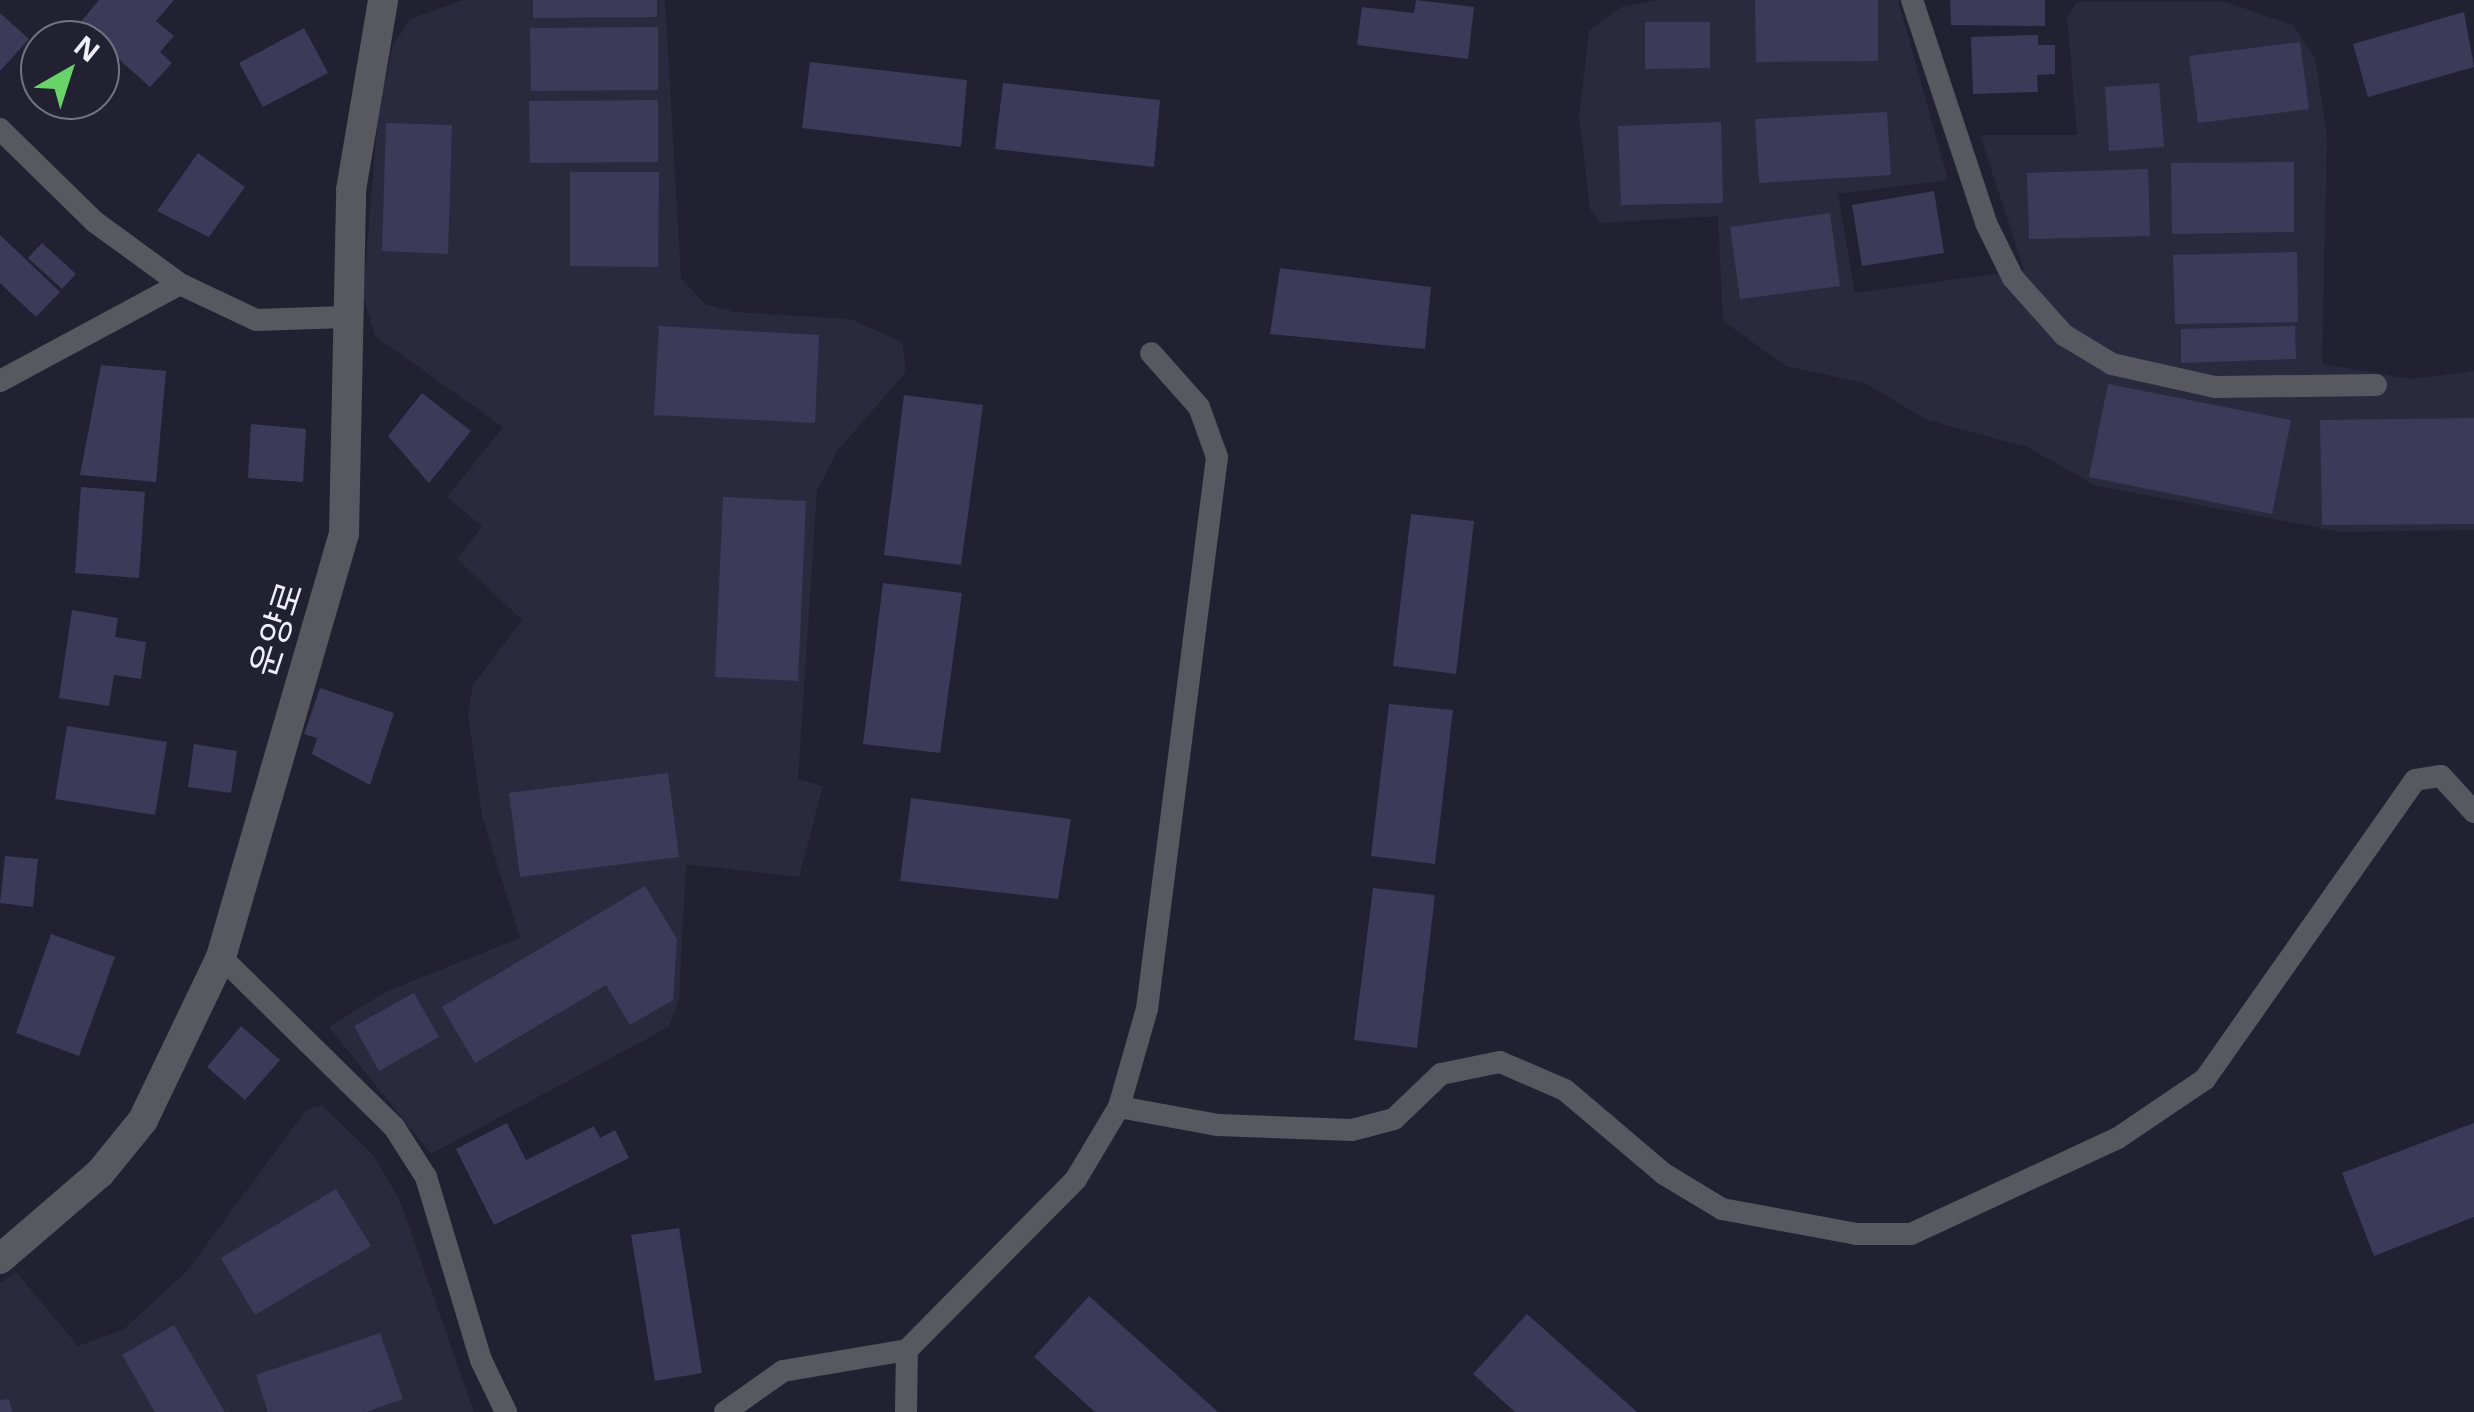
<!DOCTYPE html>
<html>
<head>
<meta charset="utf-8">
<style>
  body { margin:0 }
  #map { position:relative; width:2474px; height:1412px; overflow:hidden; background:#222131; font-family:"Open Sans","Noto Sans KR",sans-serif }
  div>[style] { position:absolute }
  .built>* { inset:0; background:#2a2a3f }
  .building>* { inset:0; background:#3b3a59 }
  .lane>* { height:22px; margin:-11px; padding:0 11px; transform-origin:11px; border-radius:11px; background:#585860 }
  .street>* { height:30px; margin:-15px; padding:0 15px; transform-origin:15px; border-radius:15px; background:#585860 }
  span { translate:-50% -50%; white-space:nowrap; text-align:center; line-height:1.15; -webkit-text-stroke:9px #222131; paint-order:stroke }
  .street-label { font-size:35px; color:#f0f0fb }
  .north { position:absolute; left:20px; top:20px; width:100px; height:100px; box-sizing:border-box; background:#222131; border:2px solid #747482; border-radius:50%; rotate:39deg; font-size:28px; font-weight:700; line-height:40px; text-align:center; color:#f0f0fb }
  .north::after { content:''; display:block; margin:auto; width:35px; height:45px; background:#66d467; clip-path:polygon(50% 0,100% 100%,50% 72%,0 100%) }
</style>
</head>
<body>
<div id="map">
  <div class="built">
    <i style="clip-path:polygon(463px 0,665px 0,681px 278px,705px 304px,734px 312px,850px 319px,902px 342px,906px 372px,837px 451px,817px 491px,798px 779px,823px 786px,799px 877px,686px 864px,679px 1000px,669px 1027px,431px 1154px,329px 1027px,385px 992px,520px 938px,482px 816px,468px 714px,473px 685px,522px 620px,457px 559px,482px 526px,447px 497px,503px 427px,375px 336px,363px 295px,379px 104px,394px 43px,410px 19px)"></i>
    <i style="clip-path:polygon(1660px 0,1898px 0,1948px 180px,1838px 194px,1855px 293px,2024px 270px,1980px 135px,2077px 135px,2067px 17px,2077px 2px,2226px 2px,2293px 25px,2315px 58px,2327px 135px,2322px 364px,2410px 379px,2474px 371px,2474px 530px,2342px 532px,2097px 486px,2027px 447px,1927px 420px,1865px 383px,1786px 366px,1723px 321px,1718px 216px,1601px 223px,1590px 209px,1579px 117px,1589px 31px,1621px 7px)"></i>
    <i style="clip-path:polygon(322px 1105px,374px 1156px,400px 1201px,474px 1412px,0 1412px,0 1283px,16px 1272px,78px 1346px,123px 1330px,187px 1271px,307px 1109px)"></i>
  </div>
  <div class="building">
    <i style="clip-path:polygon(99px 0,174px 0,156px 21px,174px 36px,160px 52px,172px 63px,150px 87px,79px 24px)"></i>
    <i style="clip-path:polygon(533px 0,657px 0,657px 17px,533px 18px)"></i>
    <i style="clip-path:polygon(1416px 0,1474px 7px,1468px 59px,1357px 45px,1362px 7px,1414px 13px)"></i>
    <i style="clip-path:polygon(1755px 0,1878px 0,1878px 61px,1756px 62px)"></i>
    <i style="clip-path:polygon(1950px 0,2045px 0,2045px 26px,1951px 25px)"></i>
    <i style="clip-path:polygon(2464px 12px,2474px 67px,2368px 97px,2353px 44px)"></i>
    <i style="clip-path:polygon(0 13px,29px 39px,0 71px)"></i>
    <i style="clip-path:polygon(1645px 22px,1710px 22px,1710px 68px,1645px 69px)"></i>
    <i style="clip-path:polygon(658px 27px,658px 90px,531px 91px,530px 28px)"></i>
    <i style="clip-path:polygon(304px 28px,328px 73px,263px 107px,239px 63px)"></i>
    <i style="clip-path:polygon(2038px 35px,2038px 45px,2055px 45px,2055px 74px,2037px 75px,2038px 92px,1973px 94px,1971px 37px)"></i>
    <i style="clip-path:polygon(2300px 42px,2309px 109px,2198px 123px,2189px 56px)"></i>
    <i style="clip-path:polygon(810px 62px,967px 80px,961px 147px,802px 128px)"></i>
    <i style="clip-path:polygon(1003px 83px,1160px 100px,1154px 167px,995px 149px)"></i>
    <i style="clip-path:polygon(2159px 83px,2164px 147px,2109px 151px,2105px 87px)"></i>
    <i style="clip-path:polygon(658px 100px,658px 162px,530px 163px,529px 101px)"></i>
    <i style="clip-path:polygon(1887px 112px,1891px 175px,1759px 183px,1755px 119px)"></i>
    <i style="clip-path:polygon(1721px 122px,1723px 203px,1621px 205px,1618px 126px)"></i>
    <i style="clip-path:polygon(386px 123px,452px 125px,448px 254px,382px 251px)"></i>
    <i style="clip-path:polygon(198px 153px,245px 187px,209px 237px,157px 211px)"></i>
    <i style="clip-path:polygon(2294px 162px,2294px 232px,2172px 234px,2171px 163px)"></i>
    <i style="clip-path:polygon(2148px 169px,2150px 236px,2029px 239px,2027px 173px)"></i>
    <i style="clip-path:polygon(570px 172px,659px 172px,658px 267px,570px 266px)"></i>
    <i style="clip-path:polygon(1934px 191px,1944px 253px,1862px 266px,1852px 205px)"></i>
    <i style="clip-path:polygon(1830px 213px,1840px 286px,1740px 299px,1730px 227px)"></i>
    <i style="clip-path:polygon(0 235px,60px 292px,36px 317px,0 283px)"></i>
    <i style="clip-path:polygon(42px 243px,76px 274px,62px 289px,28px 258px)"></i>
    <i style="clip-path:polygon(2297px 252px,2298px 322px,2175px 324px,2173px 255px)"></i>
    <i style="clip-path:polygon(1280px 268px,1431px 287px,1425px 349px,1270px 334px)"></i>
    <i style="clip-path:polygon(659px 326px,819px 335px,815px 423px,654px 415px)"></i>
    <i style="clip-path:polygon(2295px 326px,2296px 359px,2181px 363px,2181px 329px)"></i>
    <i style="clip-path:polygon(101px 365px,166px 371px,156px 482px,80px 475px)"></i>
    <i style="clip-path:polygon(2108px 384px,2291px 420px,2272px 514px,2089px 477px)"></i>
    <i style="clip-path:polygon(422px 393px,471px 431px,429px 483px,388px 436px)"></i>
    <i style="clip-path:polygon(904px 395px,983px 405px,961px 565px,884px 555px)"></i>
    <i style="clip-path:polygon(2474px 418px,2474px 524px,2322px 525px,2320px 420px)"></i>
    <i style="clip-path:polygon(251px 424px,306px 429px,303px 482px,248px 478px)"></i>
    <i style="clip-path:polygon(81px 487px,145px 492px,139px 578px,75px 573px)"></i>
    <i style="clip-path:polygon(723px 497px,806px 501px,798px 681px,715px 677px)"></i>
    <i style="clip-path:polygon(1411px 514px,1474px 521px,1456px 674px,1393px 666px)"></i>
    <i style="clip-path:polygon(883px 583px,962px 593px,940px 753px,863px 744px)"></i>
    <i style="clip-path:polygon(72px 610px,118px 618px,115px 637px,146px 642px,141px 679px,114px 675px,109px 706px,59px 698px)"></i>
    <i style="clip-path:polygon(320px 688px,394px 713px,370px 785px,312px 754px,317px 738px,304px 734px)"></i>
    <i style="clip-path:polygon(1389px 704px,1453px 710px,1435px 864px,1371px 856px)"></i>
    <i style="clip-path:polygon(67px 726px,167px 742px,155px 815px,55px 799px)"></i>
    <i style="clip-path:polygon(194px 744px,237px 751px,231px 793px,188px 787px)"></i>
    <i style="clip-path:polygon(668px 773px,679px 857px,520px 877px,509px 793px)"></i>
    <i style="clip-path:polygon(911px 798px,1071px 819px,1058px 899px,900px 881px)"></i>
    <i style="clip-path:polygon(5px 856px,38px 859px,33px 907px,0 903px)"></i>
    <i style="clip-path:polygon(645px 886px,677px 939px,673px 1000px,630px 1025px,606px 985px,475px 1063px,442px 1007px)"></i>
    <i style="clip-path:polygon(1373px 888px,1435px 895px,1417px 1048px,1354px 1040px)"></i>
    <i style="clip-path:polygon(51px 934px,115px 957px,79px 1056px,16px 1033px)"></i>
    <i style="clip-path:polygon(414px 993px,439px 1037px,379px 1071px,354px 1026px)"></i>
    <i style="clip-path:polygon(241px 1026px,280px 1060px,245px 1100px,207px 1067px)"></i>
    <i style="clip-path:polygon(507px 1123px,526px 1160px,594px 1126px,600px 1138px,615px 1130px,629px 1158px,494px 1225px,456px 1149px)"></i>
    <i style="clip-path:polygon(2474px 1123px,2474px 1217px,2374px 1256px,2342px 1173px)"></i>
    <i style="clip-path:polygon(336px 1189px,371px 1246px,255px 1315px,221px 1258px)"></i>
    <i style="clip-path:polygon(679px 1228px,702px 1373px,655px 1381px,631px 1235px)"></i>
    <i style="clip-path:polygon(1089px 1296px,1218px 1412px,1095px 1412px,1034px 1357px)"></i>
    <i style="clip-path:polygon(1527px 1314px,1637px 1412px,1515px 1412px,1473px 1374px)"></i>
    <i style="clip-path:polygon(174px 1325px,225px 1412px,155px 1412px,122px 1355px)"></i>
    <i style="clip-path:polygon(380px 1333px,403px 1399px,366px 1412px,268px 1412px,256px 1375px)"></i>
    <i style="clip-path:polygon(9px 1399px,12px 1412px,0 1412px,0 1400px)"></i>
  </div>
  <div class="lane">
    <i style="left:1912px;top:0;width:235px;rotate:71.6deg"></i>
    <i style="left:1986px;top:223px;width:61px;rotate:63.9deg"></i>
    <i style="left:2013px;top:278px;width:76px;rotate:48.2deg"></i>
    <i style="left:2064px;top:335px;width:56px;rotate:31.1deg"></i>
    <i style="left:2112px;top:364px;width:106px;rotate:12.6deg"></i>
    <i style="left:2215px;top:387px;width:161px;rotate:-0.7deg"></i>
    <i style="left:0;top:129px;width:133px;rotate:44.4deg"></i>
    <i style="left:95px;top:222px;width:105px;rotate:36.1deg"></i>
    <i style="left:180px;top:284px;width:84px;rotate:25.3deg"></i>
    <i style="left:256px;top:320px;width:89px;rotate:-1.9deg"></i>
    <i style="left:0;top:381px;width:204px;rotate:-28.3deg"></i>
    <i style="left:221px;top:957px;width:243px;rotate:44.5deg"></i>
    <i style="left:394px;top:1127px;width:59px;rotate:57.4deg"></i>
    <i style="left:426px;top:1177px;width:191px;rotate:73.3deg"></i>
    <i style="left:481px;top:1360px;width:58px;rotate:64.3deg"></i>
    <i style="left:1119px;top:1107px;width:101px;rotate:10.3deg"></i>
    <i style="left:1218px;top:1125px;width:134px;rotate:2.1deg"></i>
    <i style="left:1352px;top:1130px;width:43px;rotate:-14.7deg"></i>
    <i style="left:1394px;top:1119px;width:65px;rotate:-43.8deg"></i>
    <i style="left:1441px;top:1074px;width:60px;rotate:-11.5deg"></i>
    <i style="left:1500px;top:1062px;width:71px;rotate:23.3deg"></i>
    <i style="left:1565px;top:1090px;width:130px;rotate:40.3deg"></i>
    <i style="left:1664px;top:1174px;width:68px;rotate:31.1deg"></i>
    <i style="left:1722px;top:1209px;width:137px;rotate:10.5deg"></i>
    <i style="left:1857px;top:1234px;width:54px"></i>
    <i style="left:1911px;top:1234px;width:228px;rotate:-24.9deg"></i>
    <i style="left:2118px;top:1138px;width:105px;rotate:-34.1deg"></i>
    <i style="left:2205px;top:1079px;width:365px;rotate:-54.9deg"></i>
    <i style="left:2415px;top:780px;width:26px;rotate:-9deg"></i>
    <i style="left:2441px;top:776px;width:49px;rotate:47.5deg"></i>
    <i style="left:725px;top:1412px;width:71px;rotate:-35.3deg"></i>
    <i style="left:783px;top:1371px;width:126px;rotate:-9.6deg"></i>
    <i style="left:907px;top:1350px;width:240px;rotate:-45.3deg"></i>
    <i style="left:1076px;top:1179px;width:84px;rotate:-59.2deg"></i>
    <i style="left:1119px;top:1107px;width:102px;rotate:-74.1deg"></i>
    <i style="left:1147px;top:1009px;width:556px;rotate:-82.77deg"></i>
    <i style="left:1217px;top:457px;width:53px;rotate:-109.8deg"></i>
    <i style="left:1199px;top:407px;width:72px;rotate:-131.6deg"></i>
    <i style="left:906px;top:1412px;width:62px;rotate:-89.1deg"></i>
  </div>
  <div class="street">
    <i style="left:0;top:1259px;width:132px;rotate:-40.7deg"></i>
    <i style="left:100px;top:1173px;width:68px;rotate:-50.9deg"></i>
    <i style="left:143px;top:1120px;width:181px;rotate:-64.4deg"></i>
    <i style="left:221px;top:957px;width:441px;rotate:-73.8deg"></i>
    <i style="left:344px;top:534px;width:344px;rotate:-88.8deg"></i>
    <i style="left:351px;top:190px;width:193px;rotate:-80.4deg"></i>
  </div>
  <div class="street-label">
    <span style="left:276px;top:629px;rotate:-72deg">운양로</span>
  </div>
  <div class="north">N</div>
</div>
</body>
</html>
